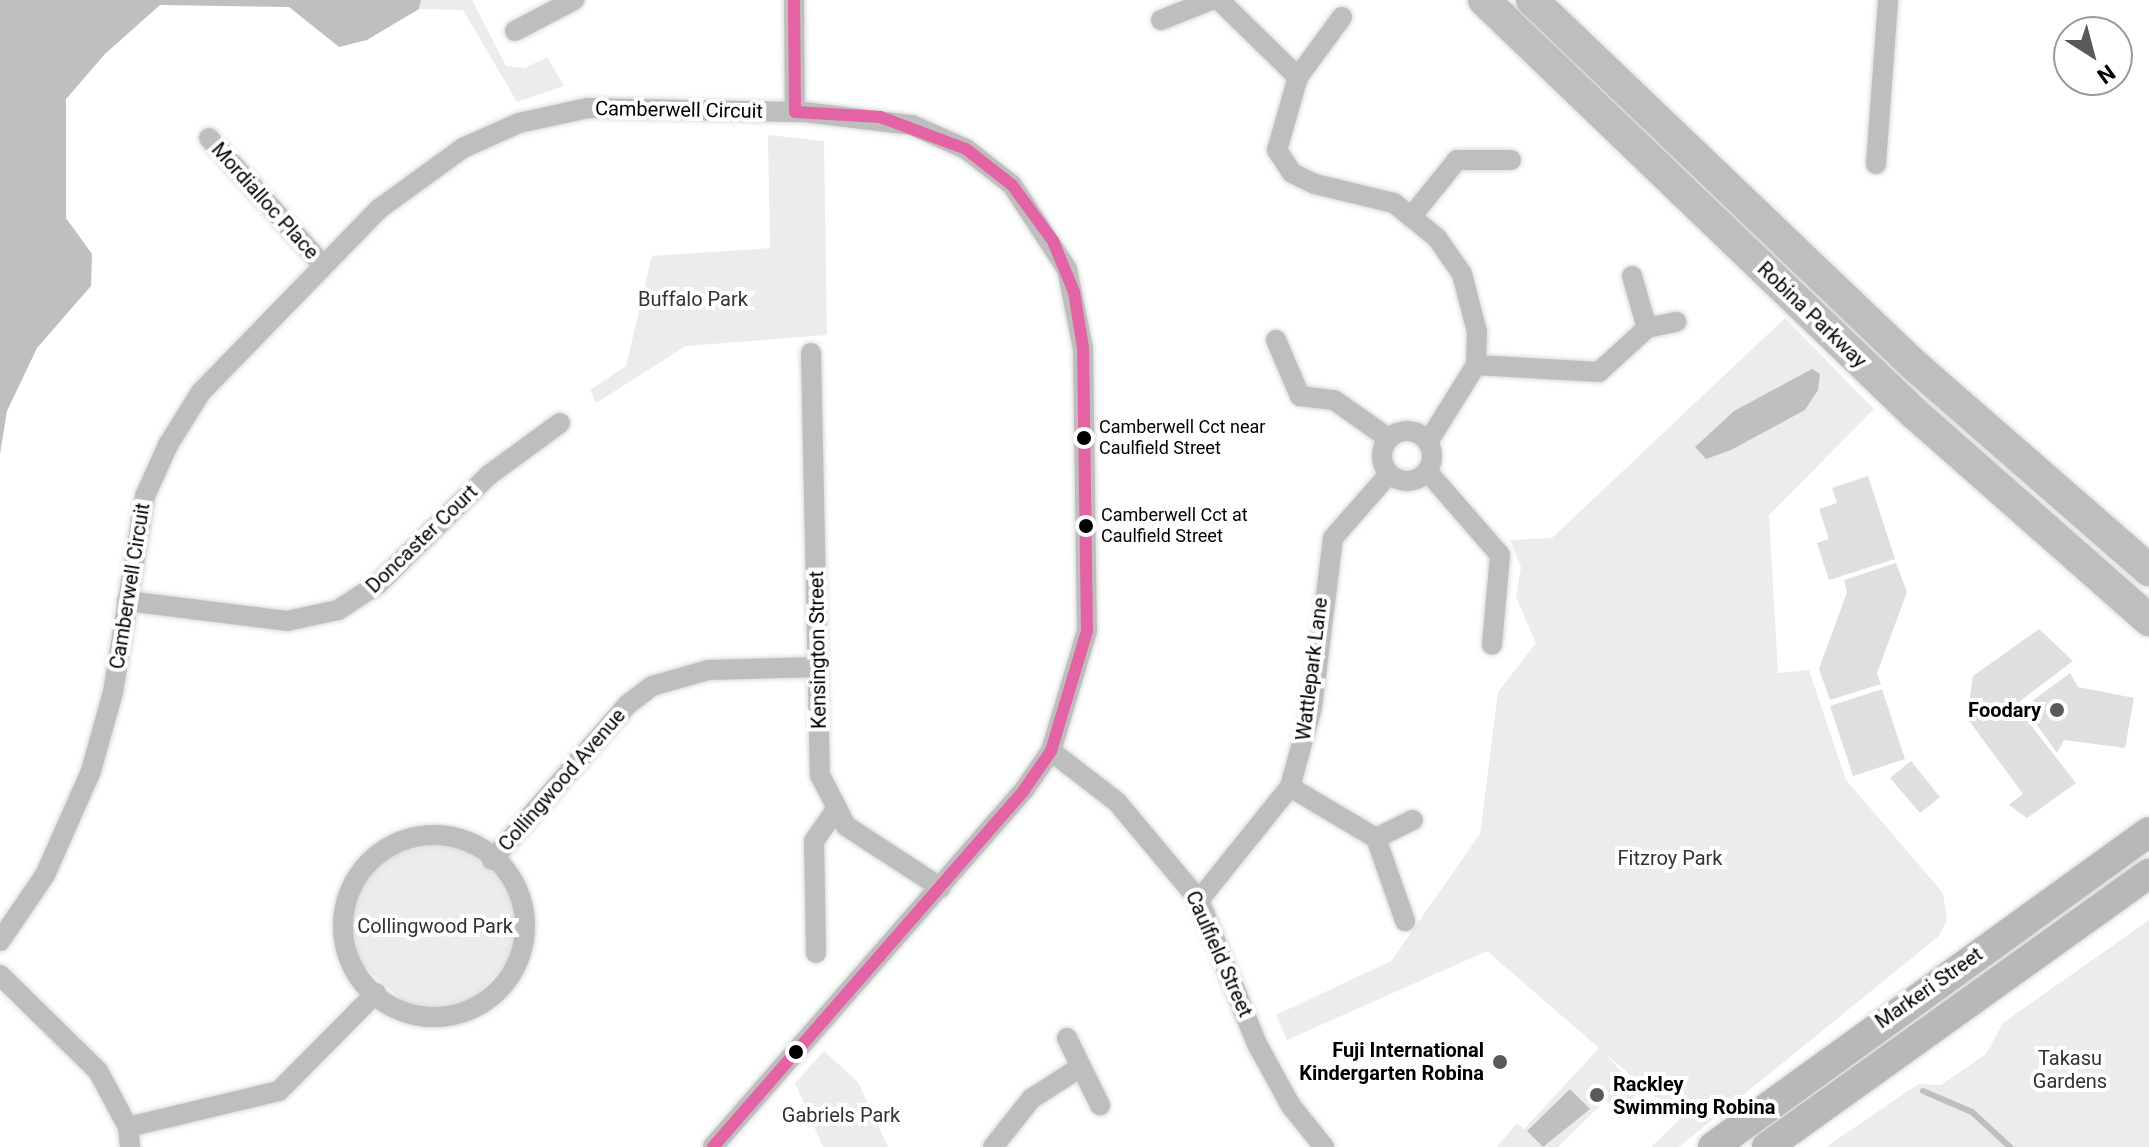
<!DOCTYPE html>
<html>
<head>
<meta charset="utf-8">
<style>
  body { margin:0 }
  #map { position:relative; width:2149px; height:1147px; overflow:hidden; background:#fff; font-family:Roboto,sans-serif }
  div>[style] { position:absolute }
  .green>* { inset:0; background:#ececec }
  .water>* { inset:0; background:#bfbfbf }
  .stream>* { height:6px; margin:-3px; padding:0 3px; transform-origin:3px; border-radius:3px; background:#bfbfbf }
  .building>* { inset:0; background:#dfdfdf }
  .roads { filter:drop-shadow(0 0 2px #dbdbdb) drop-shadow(0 0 2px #dbdbdb) }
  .minor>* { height:20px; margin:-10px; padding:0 10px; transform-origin:10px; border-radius:10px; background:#bebebe }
  .minor>.ring { margin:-10px; padding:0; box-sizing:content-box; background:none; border:20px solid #bebebe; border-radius:50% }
  .secondary>* { height:30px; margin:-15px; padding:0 15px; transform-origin:15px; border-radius:15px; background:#b8b8b8 }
  .primary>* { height:32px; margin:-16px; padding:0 16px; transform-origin:16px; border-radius:16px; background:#bebebe }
  .bus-1>* { height:12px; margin:-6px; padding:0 6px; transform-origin:6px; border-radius:6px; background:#e463a4 }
  .dots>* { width:22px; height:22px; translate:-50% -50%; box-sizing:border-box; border:4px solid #fff; border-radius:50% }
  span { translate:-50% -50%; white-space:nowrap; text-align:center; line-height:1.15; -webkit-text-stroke:8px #fff; paint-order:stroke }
  .bus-label { font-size:18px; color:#000 }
  .left { translate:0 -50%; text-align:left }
  .street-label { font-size:20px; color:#000 }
  .park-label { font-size:20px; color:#333 }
  .poi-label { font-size:20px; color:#000; font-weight:700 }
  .right { translate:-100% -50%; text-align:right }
  .north { position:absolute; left:2053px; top:16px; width:80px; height:80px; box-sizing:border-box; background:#fff; border:2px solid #999; border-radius:50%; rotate:144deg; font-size:22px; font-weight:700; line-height:32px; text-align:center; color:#000 }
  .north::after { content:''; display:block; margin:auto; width:28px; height:36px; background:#595959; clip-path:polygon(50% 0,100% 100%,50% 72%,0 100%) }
</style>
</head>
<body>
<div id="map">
  <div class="green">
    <i style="clip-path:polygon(421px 0,472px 0,506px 66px,525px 68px,547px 57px,564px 86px,517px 102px,463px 10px,419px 9px)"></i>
    <i style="clip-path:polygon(768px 135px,824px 141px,827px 335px,686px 346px,596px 403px,590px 390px,626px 366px,652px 256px,770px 248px)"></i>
    <i style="clip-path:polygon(1785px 318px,1874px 409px,1769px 515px,1778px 673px,1809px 670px,1846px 780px,1943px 893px,1947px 920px,1939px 936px,1679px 1147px,1651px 1147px,1681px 1118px,1602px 1051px,1640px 1091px,1619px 1112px,1606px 1100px,1558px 1147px,1497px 1147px,1517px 1123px,1524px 1129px,1599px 1048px,1487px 951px,1287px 1040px,1276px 1015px,1391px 961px,1480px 834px,1498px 692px,1536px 643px,1516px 597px,1521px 567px,1510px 540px,1552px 538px)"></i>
    <i style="clip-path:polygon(454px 840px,512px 886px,518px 950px,467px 1007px,462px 1002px,416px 1012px,352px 956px,357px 950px,349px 902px,388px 854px)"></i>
    <i style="clip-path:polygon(2149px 920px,2149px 1147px,1826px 1147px,1918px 1084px,1941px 1085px,1986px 1054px,2003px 1023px)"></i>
    <i style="clip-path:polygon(824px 1051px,858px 1082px,888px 1147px,823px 1147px,795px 1083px)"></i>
  </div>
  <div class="water">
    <i style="clip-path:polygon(0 0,421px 0,419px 9px,367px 40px,339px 47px,289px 7px,160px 5px,105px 54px,66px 99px,66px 218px,92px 254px,91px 286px,37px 348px,7px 411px,0 454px)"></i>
    <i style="clip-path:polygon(1812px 369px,1820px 374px,1818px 390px,1805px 410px,1731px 450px,1706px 459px,1695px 447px,1734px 411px)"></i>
    <i style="clip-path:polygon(1570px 1089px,1590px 1109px,1543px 1147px,1527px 1131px)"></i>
  </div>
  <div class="stream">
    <i style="left:1923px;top:1091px;width:53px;rotate:23.2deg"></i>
    <i style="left:1972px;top:1112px;width:52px;rotate:42.6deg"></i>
  </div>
  <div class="building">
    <i style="clip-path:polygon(1868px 476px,1895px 559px,1829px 580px,1817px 543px,1829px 539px,1819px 509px,1837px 503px,1832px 488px)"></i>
    <i style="clip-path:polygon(1896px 563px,1907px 592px,1877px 673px,1881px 684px,1830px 700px,1819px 669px,1847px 592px,1844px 580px)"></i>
    <i style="clip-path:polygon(2039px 629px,2073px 661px,2015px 705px,2076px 783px,2027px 818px,2009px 805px,2023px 794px,1967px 718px,1973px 676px)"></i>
    <i style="clip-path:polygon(2070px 673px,2078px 687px,2134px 698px,2125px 748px,2064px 740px,2057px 753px,2024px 707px)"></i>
    <i style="clip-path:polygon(1882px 689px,1905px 759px,1853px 776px,1830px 706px)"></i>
    <i style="clip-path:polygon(1911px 761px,1940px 797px,1920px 813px,1890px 778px)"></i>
  </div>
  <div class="roads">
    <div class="minor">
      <i style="left:794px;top:0;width:112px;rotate:89.5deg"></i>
      <i style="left:1219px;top:0;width:110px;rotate:44.3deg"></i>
      <i style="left:1342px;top:17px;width:74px;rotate:126.3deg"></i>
      <i style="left:1298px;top:77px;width:76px;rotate:106deg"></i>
      <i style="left:1277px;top:150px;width:27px;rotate:57deg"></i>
      <i style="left:1292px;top:173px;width:25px;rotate:26deg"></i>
      <i style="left:1315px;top:184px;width:81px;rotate:13.5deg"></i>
      <i style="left:1394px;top:203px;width:55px;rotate:39.1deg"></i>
      <i style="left:1437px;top:238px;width:44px;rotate:55.2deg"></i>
      <i style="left:1462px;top:274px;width:60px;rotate:75.5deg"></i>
      <i style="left:1477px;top:332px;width:33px;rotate:92deg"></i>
      <i style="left:1476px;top:365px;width:91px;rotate:121.9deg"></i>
      <i style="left:1161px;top:20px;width:54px;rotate:-21.8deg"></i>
      <i style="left:515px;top:31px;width:67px;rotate:-27.7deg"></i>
      <i style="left:209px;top:138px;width:169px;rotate:48.1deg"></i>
      <i style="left:1876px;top:164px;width:164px;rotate:-85.8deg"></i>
      <i style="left:1411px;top:217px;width:73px;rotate:-51.1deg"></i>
      <i style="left:1457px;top:160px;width:54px"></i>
      <i style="left:1647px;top:328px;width:30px;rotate:-12deg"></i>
      <i style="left:1276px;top:340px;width:61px;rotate:66.8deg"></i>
      <i style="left:1300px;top:396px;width:34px;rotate:7deg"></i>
      <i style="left:1334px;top:400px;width:66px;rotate:35.1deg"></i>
      <i style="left:811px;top:353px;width:422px;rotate:88.8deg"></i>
      <i style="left:820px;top:775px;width:57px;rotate:63deg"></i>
      <i style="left:846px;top:826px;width:113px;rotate:33.1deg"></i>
      <i style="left:1476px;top:365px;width:123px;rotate:3.3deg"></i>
      <i style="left:1599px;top:372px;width:65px;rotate:-42.5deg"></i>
      <i style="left:1647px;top:328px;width:54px;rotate:-106.1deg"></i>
      <i class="ring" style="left:1382px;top:431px;width:30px;height:30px"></i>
      <i style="left:1427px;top:471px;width:111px;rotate:49deg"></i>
      <i style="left:1500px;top:555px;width:90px;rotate:95.1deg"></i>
      <i style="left:127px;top:601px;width:161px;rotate:7.1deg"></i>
      <i style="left:287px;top:621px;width:52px;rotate:-12.2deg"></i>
      <i style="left:338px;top:610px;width:48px;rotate:-33deg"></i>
      <i style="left:378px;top:584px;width:156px;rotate:-44.5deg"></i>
      <i style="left:489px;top:475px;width:88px;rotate:-36.2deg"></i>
      <i style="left:1051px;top:751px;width:83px;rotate:37.7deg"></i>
      <i style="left:1117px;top:802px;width:128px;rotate:50.1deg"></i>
      <i style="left:1199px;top:900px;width:155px;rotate:68.1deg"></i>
      <i style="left:1257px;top:1044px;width:71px;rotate:61.3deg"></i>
      <i style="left:1291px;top:1106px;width:53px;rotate:51.2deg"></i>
      <i style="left:1290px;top:787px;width:100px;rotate:30.7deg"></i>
      <i style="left:1376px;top:838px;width:88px;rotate:70.7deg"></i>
      <i class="ring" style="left:343px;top:835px;width:162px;height:162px"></i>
      <i style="left:1376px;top:838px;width:41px;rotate:-25.9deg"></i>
      <i style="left:492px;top:860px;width:206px;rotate:-48.9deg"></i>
      <i style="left:627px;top:705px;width:31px;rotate:-37deg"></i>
      <i style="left:652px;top:686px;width:58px;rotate:-15.9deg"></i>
      <i style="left:708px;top:670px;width:110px;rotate:-1.6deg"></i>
      <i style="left:1199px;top:900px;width:145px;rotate:-51.2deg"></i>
      <i style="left:1290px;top:787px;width:83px;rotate:-74.6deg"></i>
      <i style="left:1312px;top:707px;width:170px;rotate:-82.9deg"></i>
      <i style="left:1333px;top:538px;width:85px;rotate:-48.8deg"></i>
      <i style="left:0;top:941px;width:80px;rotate:-55.7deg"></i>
      <i style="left:45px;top:875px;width:114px;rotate:-66.1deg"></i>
      <i style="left:91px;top:771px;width:82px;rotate:-74.4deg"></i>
      <i style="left:113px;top:692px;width:199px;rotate:-80.7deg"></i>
      <i style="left:145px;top:496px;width:56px;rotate:-65.7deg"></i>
      <i style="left:168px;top:445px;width:62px;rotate:-58.1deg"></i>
      <i style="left:201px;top:392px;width:255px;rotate:-45.8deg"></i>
      <i style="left:379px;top:209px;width:104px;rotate:-36deg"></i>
      <i style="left:463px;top:148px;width:61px;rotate:-24.1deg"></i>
      <i style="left:519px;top:123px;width:71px;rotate:-12.3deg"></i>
      <i style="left:588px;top:108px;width:216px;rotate:1.1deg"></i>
      <i style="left:804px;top:112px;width:109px;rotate:6.9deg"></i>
      <i style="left:912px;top:125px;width:59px;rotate:24deg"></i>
      <i style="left:966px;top:149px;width:58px;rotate:38deg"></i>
      <i style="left:1012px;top:185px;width:100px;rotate:56.8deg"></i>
      <i style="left:1067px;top:269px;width:81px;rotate:78.6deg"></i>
      <i style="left:1083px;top:348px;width:283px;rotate:89.2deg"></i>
      <i style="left:1087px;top:631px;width:125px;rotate:106.7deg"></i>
      <i style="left:1051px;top:751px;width:47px;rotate:124.7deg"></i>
      <i style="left:1024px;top:790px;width:473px;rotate:131.1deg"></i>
      <i style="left:816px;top:953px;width:112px;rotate:-91deg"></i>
      <i style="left:814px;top:841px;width:35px;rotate:-55deg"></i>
      <i style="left:0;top:975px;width:137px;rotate:44.4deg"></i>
      <i style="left:98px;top:1071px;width:64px;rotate:61.8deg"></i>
      <i style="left:128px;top:1127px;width:20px;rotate:84deg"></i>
      <i style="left:1067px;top:1038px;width:75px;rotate:63.8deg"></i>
      <i style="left:128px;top:1127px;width:155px;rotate:-13.4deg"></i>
      <i style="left:279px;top:1091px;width:138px;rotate:-45.3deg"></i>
      <i style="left:993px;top:1147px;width:61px;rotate:-51.6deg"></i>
      <i style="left:1031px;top:1099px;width:57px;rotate:-32.9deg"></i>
    </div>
    <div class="secondary">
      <i style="left:1713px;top:1147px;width:538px;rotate:-35.85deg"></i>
      <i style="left:1767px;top:1147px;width:470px;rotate:-35.6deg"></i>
    </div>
    <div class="primary">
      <i style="left:1484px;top:0;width:595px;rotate:43.84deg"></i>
      <i style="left:1913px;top:412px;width:315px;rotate:41.4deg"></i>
      <i style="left:1532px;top:0;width:528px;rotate:43.7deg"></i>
      <i style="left:1914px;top:365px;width:312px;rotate:41.1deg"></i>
    </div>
  </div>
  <div class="bus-1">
    <i style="left:794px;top:0;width:112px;rotate:89.5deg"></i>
    <i style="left:713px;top:1147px;width:473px;rotate:-48.9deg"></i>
    <i style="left:1024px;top:790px;width:47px;rotate:-55.3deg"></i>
    <i style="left:1051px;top:751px;width:125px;rotate:-73.3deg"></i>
    <i style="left:1087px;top:631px;width:283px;rotate:-90.8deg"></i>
    <i style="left:1083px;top:348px;width:57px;rotate:-99.1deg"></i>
    <i style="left:1074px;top:292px;width:55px;rotate:-112.4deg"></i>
    <i style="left:1053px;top:241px;width:69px;rotate:-126.2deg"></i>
    <i style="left:1012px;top:185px;width:58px;rotate:-142deg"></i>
    <i style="left:966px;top:149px;width:92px;rotate:-159.6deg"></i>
    <i style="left:880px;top:117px;width:85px;rotate:-176.6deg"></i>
  </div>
  <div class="dots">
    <i style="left:1084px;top:438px;background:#000"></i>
    <i style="left:1086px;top:526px;background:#000"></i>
    <i style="left:2057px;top:710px;background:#595959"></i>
    <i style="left:796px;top:1052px;background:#000"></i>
    <i style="left:1500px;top:1062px;background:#595959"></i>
    <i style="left:1597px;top:1095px;background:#595959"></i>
  </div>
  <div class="bus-label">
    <span class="left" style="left:1099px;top:438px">Camberwell Cct near<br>Caulfield Street</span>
    <span class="left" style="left:1101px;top:526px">Camberwell Cct at<br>Caulfield Street</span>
  </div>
  <div class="street-label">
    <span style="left:679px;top:110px;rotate:1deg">Camberwell Circuit</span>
    <span style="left:265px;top:201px;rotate:48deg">Mordialloc Place</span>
    <span style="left:1812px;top:315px;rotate:44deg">Robina Parkway</span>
    <span style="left:422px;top:539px;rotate:-44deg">Doncaster Court</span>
    <span style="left:130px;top:586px;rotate:-81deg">Camberwell Circuit</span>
    <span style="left:818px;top:650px;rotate:-91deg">Kensington Street</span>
    <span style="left:1312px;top:669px;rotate:-83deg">Wattlepark Lane</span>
    <span style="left:562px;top:780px;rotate:-49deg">Collingwood Avenue</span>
    <span style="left:1219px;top:954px;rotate:66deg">Caulfield Street</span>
    <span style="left:1929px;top:988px;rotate:-35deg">Markeri Street</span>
  </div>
  <div class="park-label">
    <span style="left:693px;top:299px">Buffalo Park</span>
    <span style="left:1670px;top:858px">Fitzroy Park</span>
    <span style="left:435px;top:926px">Collingwood Park</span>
    <span style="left:2070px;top:1070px">Takasu<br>Gardens</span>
    <span style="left:841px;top:1115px">Gabriels Park</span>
  </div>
  <div class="poi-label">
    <span class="right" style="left:2041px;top:710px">Foodary</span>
    <span class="right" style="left:1484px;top:1062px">Fuji International<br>Kindergarten Robina</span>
    <span class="left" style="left:1613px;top:1096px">Rackley<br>Swimming Robina</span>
  </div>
  <div class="north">N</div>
</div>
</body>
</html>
